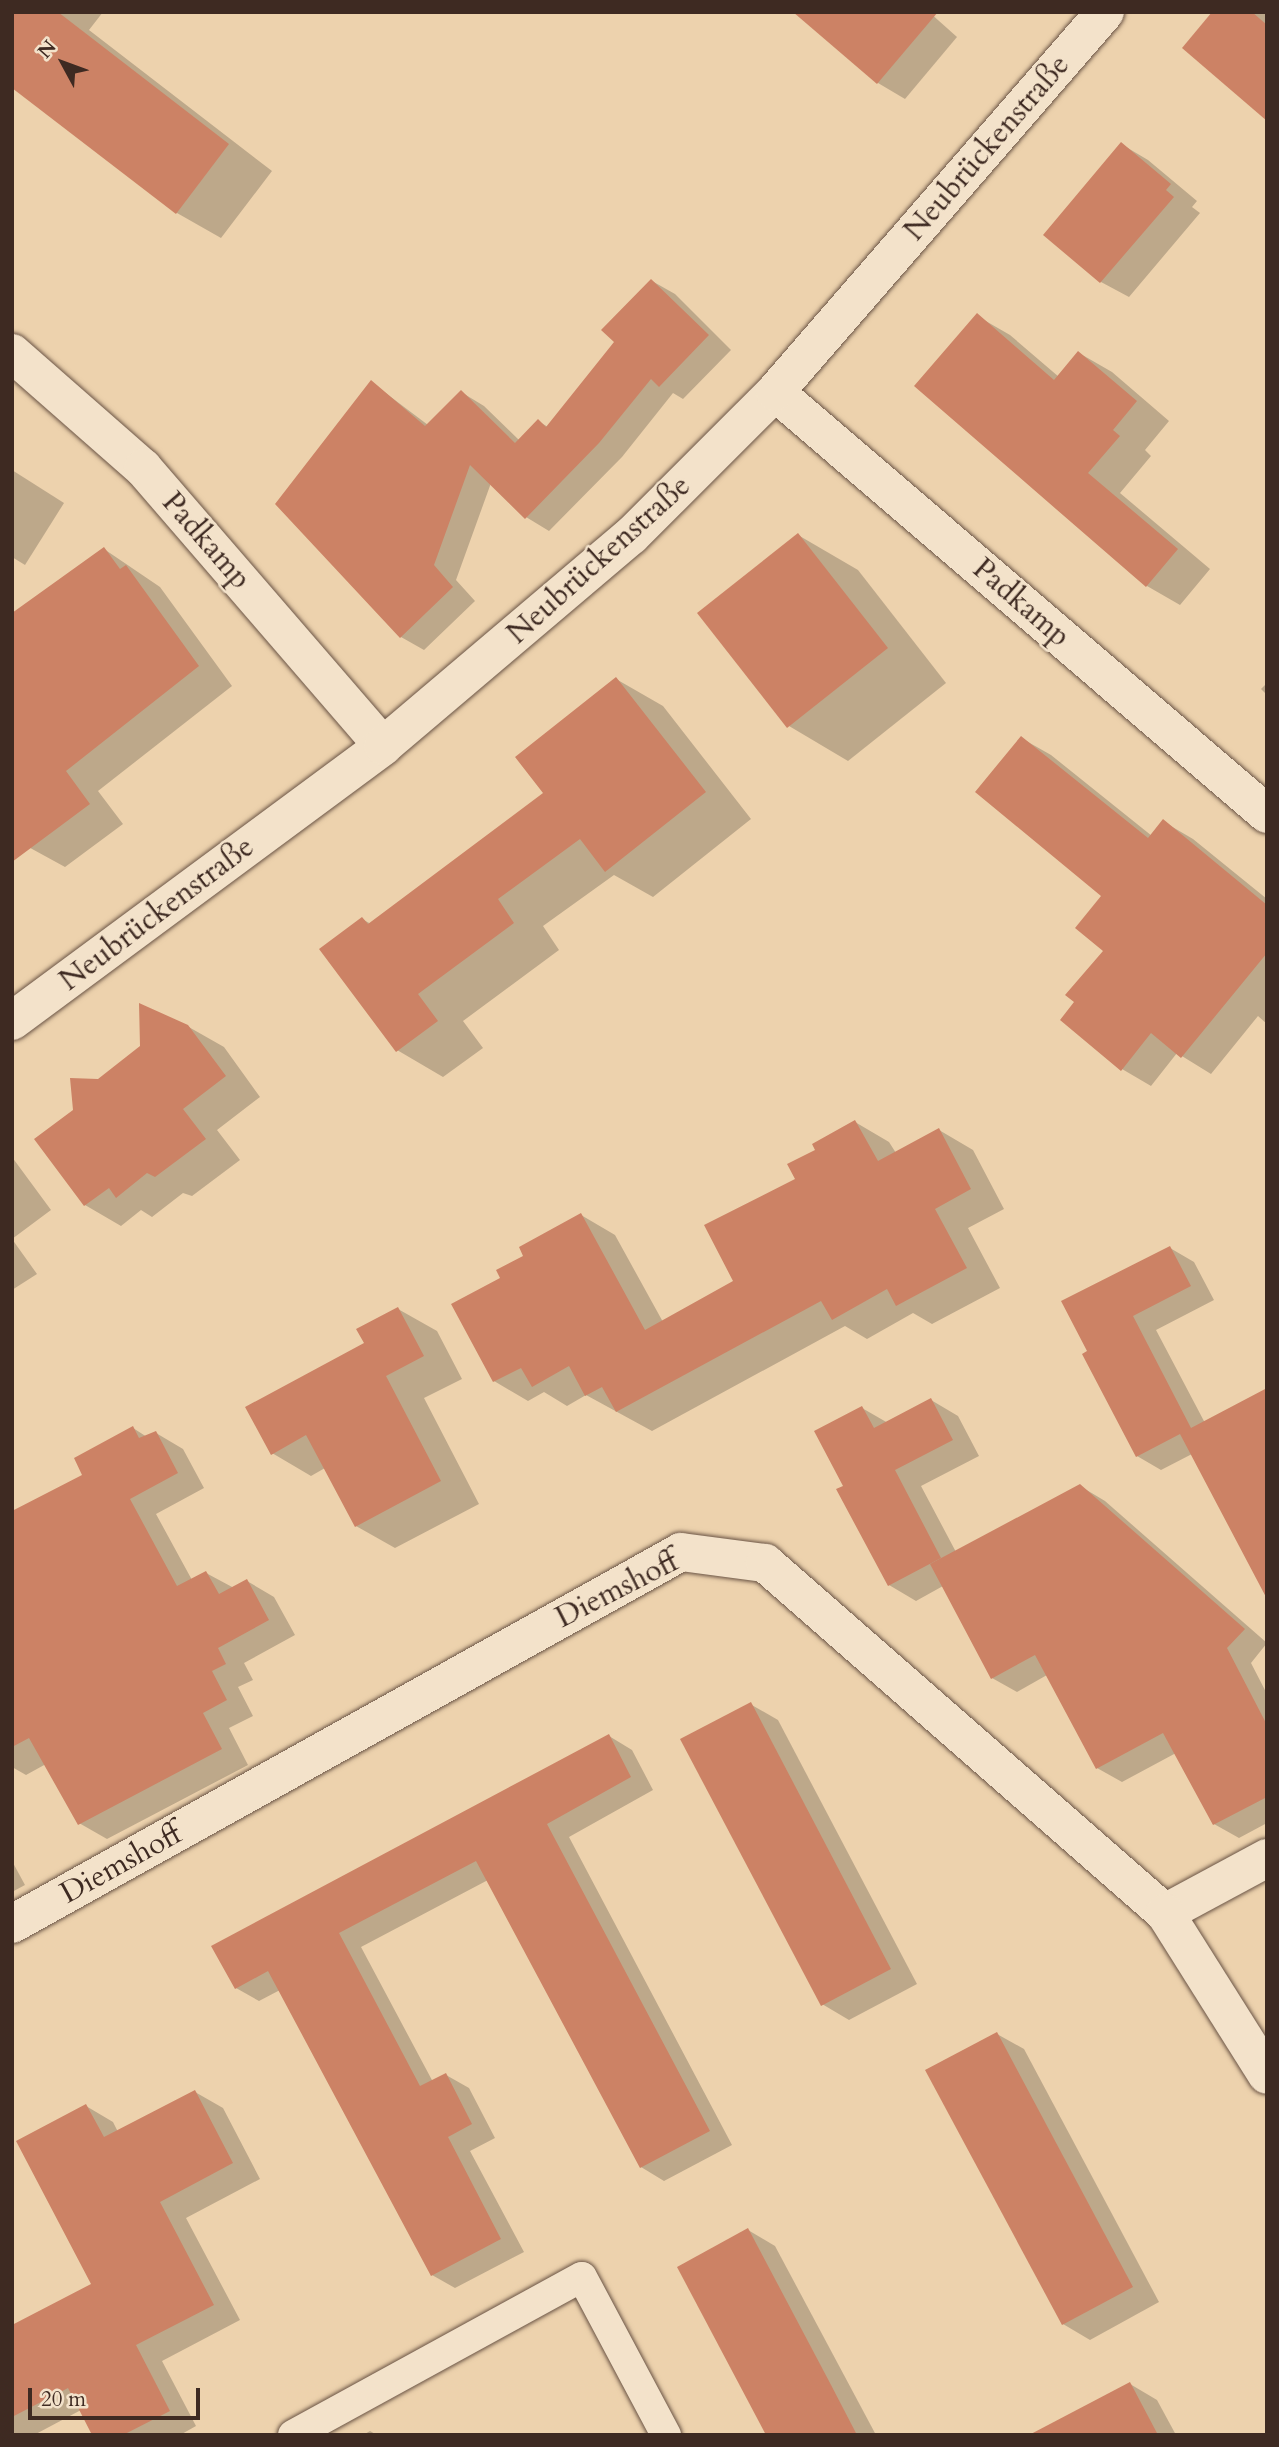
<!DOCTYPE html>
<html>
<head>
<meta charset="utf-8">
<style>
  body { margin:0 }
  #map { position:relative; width:1279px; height:2447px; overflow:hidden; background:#edd2ad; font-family:Cardo,serif }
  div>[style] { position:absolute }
  .shadow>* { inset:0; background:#0003 }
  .building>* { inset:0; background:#cc8265 }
  .roads { filter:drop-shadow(0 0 2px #6a5445) drop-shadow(0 0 2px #6a5445) }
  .lane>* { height:30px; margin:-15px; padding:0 15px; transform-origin:15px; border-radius:15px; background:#f3e2ca }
  .street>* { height:38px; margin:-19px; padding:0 19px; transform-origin:19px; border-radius:19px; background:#f3e2ca }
  .secondary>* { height:38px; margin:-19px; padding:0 19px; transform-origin:19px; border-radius:19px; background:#f3e2ca }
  span { translate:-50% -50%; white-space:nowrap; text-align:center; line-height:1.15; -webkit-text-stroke:5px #f3e2ca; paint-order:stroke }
  .street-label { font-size:30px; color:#3e2a22 }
  .frame { position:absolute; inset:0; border:14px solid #3e2a22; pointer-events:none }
  .north { position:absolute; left:28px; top:28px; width:70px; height:70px; -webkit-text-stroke:5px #f3e2ca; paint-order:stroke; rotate:311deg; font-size:19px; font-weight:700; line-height:28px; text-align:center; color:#3e2a22 }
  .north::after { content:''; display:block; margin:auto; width:24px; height:32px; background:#3e2a22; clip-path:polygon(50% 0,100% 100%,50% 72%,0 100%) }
  .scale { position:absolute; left:28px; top:2388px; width:172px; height:32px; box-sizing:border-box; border:4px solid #3e2a22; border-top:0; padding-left:9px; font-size:21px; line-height:24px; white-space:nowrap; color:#3e2a22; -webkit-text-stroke:5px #f3e2ca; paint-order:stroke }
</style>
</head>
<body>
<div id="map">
  <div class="shadow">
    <i style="clip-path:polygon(12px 12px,103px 12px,89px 30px,272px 171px,221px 238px,177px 213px)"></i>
    <i style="clip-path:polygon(929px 12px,957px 37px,905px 99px,878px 83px,805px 20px)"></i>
    <i style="clip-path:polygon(1223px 12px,1267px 12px,1267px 115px)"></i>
    <i style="clip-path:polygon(1121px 144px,1148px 160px,1197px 201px,1192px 207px,1200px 213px,1129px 297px,1101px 282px,1046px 235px)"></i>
    <i style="clip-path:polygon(652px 281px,675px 294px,731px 350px,683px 399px,673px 393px,622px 457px,549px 531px,526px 517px,491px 483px,456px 580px,475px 601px,424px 650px,401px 637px,371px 382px,428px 425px,461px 392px,484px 406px,520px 441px,538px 421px,548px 427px,616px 342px)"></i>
    <i style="clip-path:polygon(977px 316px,1010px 335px,1059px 377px,1079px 353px,1112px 372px,1169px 421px,1145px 450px,1151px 456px,1120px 493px,1210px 569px,1180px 605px,1147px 586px,916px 385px)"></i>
    <i style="clip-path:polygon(12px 470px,64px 503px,25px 565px,12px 557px)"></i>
    <i style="clip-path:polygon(798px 535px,858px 570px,946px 683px,848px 761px,789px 726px)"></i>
    <i style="clip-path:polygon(104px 549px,160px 587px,232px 686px,98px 791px,123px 824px,65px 867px,12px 838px)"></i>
    <i style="clip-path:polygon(616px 679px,663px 706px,751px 819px,653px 897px,614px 875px,543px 926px,559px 950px,463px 1021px,483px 1048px,443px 1077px,397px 1050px,362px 919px,371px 924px,546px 793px)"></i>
    <i style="clip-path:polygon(1267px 683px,1267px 695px,1261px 689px)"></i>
    <i style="clip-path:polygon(1021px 738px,1051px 755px,1152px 836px,1164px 822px,1193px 839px,1267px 899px,1267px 1024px,1258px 1016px,1211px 1074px,1177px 1053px,1151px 1086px,1122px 1069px,1077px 1002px,1106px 951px,1104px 896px)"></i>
    <i style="clip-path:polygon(187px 1026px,224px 1047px,260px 1097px,217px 1130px,240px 1160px,192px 1196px,183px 1193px,152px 1217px,141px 1210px,121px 1226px,85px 1205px,75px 1110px,99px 1081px)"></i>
    <i style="clip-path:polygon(855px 1122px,889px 1142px,896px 1153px,939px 1130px,973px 1150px,1004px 1209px,968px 1228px,1000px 1288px,932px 1324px,913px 1313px,867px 1339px,845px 1326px,652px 1431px,586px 1395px,567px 1406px,544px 1392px,528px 1401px,494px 1381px,502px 1279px,581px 1215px,615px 1235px,663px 1322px,735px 1282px,817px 1151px)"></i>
    <i style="clip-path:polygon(12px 1157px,51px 1210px,12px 1239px,37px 1274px,12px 1290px)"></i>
    <i style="clip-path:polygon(1170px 1248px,1194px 1262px,1214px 1300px,1156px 1330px,1205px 1423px,1192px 1454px,1161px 1470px,1137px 1456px,1085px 1354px)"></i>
    <i style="clip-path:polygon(398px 1309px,437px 1331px,462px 1379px,424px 1398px,479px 1504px,395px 1548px,356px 1526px,325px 1468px,311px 1476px,272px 1453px)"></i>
    <i style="clip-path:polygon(931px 1400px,958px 1416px,979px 1456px,921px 1486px,956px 1552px,1080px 1486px,1105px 1501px,1267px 1643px,1251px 1663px,1267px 1694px,1267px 1823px,1239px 1838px,1214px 1824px,1176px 1753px,1122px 1782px,1097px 1768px,1047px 1675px,1017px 1692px,992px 1678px,943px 1586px,916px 1601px,889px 1585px,845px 1487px,862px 1408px,888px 1423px)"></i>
    <i style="clip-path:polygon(133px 1428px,147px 1437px,156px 1433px,183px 1449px,204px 1488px,156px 1514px,192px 1580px,206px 1573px,234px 1588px,247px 1581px,274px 1597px,295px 1635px,244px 1663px,253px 1680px,238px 1687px,253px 1716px,229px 1728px,248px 1765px,107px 1839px,79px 1823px,46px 1764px,26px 1775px,12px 1767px,12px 1519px,85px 1475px)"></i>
    <i style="clip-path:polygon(750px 1704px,778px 1720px,917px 1984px,849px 2020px,822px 2004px)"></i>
    <i style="clip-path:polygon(609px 1736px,632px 1750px,653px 1790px,569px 1837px,732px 2145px,664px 2181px,641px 2167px,488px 1880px,361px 1947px,433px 2082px,446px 2075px,469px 2088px,495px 2138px,470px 2151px,524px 2252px,455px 2288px,432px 2275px,280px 1990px,259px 2001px,236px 1988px)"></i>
    <i style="clip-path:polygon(12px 1861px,25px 1885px,12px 1892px)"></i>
    <i style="clip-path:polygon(997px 2034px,1024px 2049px,1159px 2302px,1090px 2340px,1063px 2324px)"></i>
    <i style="clip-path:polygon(195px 2092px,223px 2108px,260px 2179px,186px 2218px,240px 2320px,162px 2361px,196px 2426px,180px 2435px,94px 2435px,81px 2410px,34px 2435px,12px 2435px,12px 2327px,93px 2285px,86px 2106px,113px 2122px,118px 2132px)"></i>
    <i style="clip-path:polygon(748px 2230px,775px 2246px,876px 2435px,768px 2435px)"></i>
    <i style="clip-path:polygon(1130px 2384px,1157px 2400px,1176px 2435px,1068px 2435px)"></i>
    <i style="clip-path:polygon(370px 2431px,377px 2435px,363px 2435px)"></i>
  </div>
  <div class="building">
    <i style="clip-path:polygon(12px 12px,58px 12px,229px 144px,176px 214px,12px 88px)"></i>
    <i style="clip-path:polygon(793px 12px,938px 12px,877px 84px)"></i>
    <i style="clip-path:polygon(1212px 12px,1252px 12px,1267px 25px,1267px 121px,1182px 48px)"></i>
    <i style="clip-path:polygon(1121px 142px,1171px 184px,1166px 190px,1174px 197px,1100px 283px,1043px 235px)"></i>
    <i style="clip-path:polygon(651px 279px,709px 335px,659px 387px,651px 379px,599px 443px,525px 519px,470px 465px,434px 565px,453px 587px,400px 638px,275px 504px,371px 380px,425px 426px,461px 390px,515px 443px,538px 419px,546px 427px,614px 342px,601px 330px)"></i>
    <i style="clip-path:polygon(977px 313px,1054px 380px,1078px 351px,1137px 401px,1113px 430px,1120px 436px,1088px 473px,1178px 549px,1146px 587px,914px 386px)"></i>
    <i style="clip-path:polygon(798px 533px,888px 648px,787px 728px,697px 613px)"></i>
    <i style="clip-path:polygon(104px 547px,120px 569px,126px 565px,199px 666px,66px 771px,90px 804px,12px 862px,12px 613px)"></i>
    <i style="clip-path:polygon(616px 677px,706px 792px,605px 872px,580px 839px,498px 899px,514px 923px,418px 994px,438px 1021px,396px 1052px,319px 949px,362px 917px,368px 924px,543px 793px,515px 757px)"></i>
    <i style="clip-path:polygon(1021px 736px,1148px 838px,1163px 819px,1267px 905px,1267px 953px,1181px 1058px,1151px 1033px,1121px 1071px,1060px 1020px,1074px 1002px,1065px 995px,1103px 951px,1075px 928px,1101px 896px,975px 792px)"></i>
    <i style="clip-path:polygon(139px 1003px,188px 1025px,226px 1076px,183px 1109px,206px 1139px,155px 1177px,147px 1173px,116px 1198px,109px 1188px,84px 1206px,34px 1139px,73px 1110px,70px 1078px,98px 1079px,140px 1046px)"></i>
    <i style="clip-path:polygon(855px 1120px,878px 1161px,939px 1128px,971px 1189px,935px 1209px,967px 1268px,896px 1306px,887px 1289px,832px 1320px,821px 1301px,616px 1412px,602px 1387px,585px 1396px,569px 1366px,532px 1387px,521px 1368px,493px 1382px,451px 1304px,500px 1278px,496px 1270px,523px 1256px,519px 1247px,581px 1213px,645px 1330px,733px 1281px,704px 1225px,795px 1179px,787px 1164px,815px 1150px,812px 1144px)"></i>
    <i style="clip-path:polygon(1170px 1246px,1191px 1286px,1133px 1316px,1191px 1428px,1267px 1388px,1267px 1599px,1180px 1434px,1136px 1457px,1082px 1354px,1087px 1351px,1061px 1301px)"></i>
    <i style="clip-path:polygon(398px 1307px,424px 1356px,386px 1376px,441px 1481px,355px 1527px,306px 1435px,271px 1455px,245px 1407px,364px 1343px,356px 1329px)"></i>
    <i style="clip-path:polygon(931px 1398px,953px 1440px,895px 1470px,941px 1558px,888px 1586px,836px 1489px,843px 1486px,814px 1431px,862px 1406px,874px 1428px)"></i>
    <i style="clip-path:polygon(133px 1426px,139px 1438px,156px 1431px,178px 1473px,130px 1499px,177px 1586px,206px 1571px,219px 1594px,247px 1579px,269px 1620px,218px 1648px,226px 1664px,212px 1671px,227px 1700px,203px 1713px,222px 1749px,78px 1825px,29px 1738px,12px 1747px,12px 1511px,82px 1475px,74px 1458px)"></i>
    <i style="clip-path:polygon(1080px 1484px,1245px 1629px,1227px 1648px,1267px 1725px,1267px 1797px,1213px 1825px,1163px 1733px,1096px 1769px,1035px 1655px,991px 1679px,930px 1564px)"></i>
    <i style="clip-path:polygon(751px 1702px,891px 1969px,821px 2006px,680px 1739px)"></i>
    <i style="clip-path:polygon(609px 1734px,631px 1777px,547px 1824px,710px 2131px,640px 2168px,476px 1861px,339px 1933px,420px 2086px,446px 2073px,472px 2124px,448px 2137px,501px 2239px,431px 2276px,268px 1971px,235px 1989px,211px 1946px)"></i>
    <i style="clip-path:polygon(997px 2032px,1133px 2287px,1062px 2325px,925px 2070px)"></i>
    <i style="clip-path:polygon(195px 2090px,233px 2163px,160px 2202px,214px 2305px,136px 2345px,170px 2411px,123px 2435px,92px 2435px,68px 2388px,12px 2417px,12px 2325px,91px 2284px,16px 2141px,86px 2104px,104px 2137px)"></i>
    <i style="clip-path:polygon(748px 2228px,830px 2383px,857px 2435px,766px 2435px,677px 2267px)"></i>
    <i style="clip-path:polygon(1130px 2382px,1158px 2435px,1029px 2435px)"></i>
  </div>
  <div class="roads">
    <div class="lane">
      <i style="left:293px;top:2435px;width:329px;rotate:-28.7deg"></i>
      <i style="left:582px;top:2277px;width:179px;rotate:62deg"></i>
    </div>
    <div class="street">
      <i style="left:12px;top:353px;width:174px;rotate:41.3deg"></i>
      <i style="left:143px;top:468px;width:367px;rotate:49.2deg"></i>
      <i style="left:775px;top:392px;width:648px;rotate:40.62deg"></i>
      <i style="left:1165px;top:1913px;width:116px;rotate:-28.3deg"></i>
      <i style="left:12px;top:1924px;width:765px;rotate:-29.08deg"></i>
      <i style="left:681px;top:1552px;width:85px;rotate:7.5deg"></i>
      <i style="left:765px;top:1563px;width:532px;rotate:41.19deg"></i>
      <i style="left:1165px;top:1913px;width:191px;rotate:57.8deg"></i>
    </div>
    <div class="secondary">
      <i style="left:12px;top:1021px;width:462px;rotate:-36.5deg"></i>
      <i style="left:383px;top:746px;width:325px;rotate:-40.3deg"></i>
      <i style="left:631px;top:536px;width:204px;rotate:-45deg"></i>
      <i style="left:775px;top:392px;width:503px;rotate:-49.03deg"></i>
    </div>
  </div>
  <div class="street-label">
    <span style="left:987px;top:148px;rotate:-49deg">Neubrückenstraße</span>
    <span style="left:206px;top:541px;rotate:49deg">Padkamp</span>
    <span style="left:599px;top:560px;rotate:-42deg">Neubrückenstraße</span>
    <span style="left:1021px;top:603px;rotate:41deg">Padkamp</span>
    <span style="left:157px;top:914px;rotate:-37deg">Neubrückenstraße</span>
    <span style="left:617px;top:1590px;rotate:-27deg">Diemshoff</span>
    <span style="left:121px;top:1864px;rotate:-29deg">Diemshoff</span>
  </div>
  <div class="frame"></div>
  <div class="north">N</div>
  <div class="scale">20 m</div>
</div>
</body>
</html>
